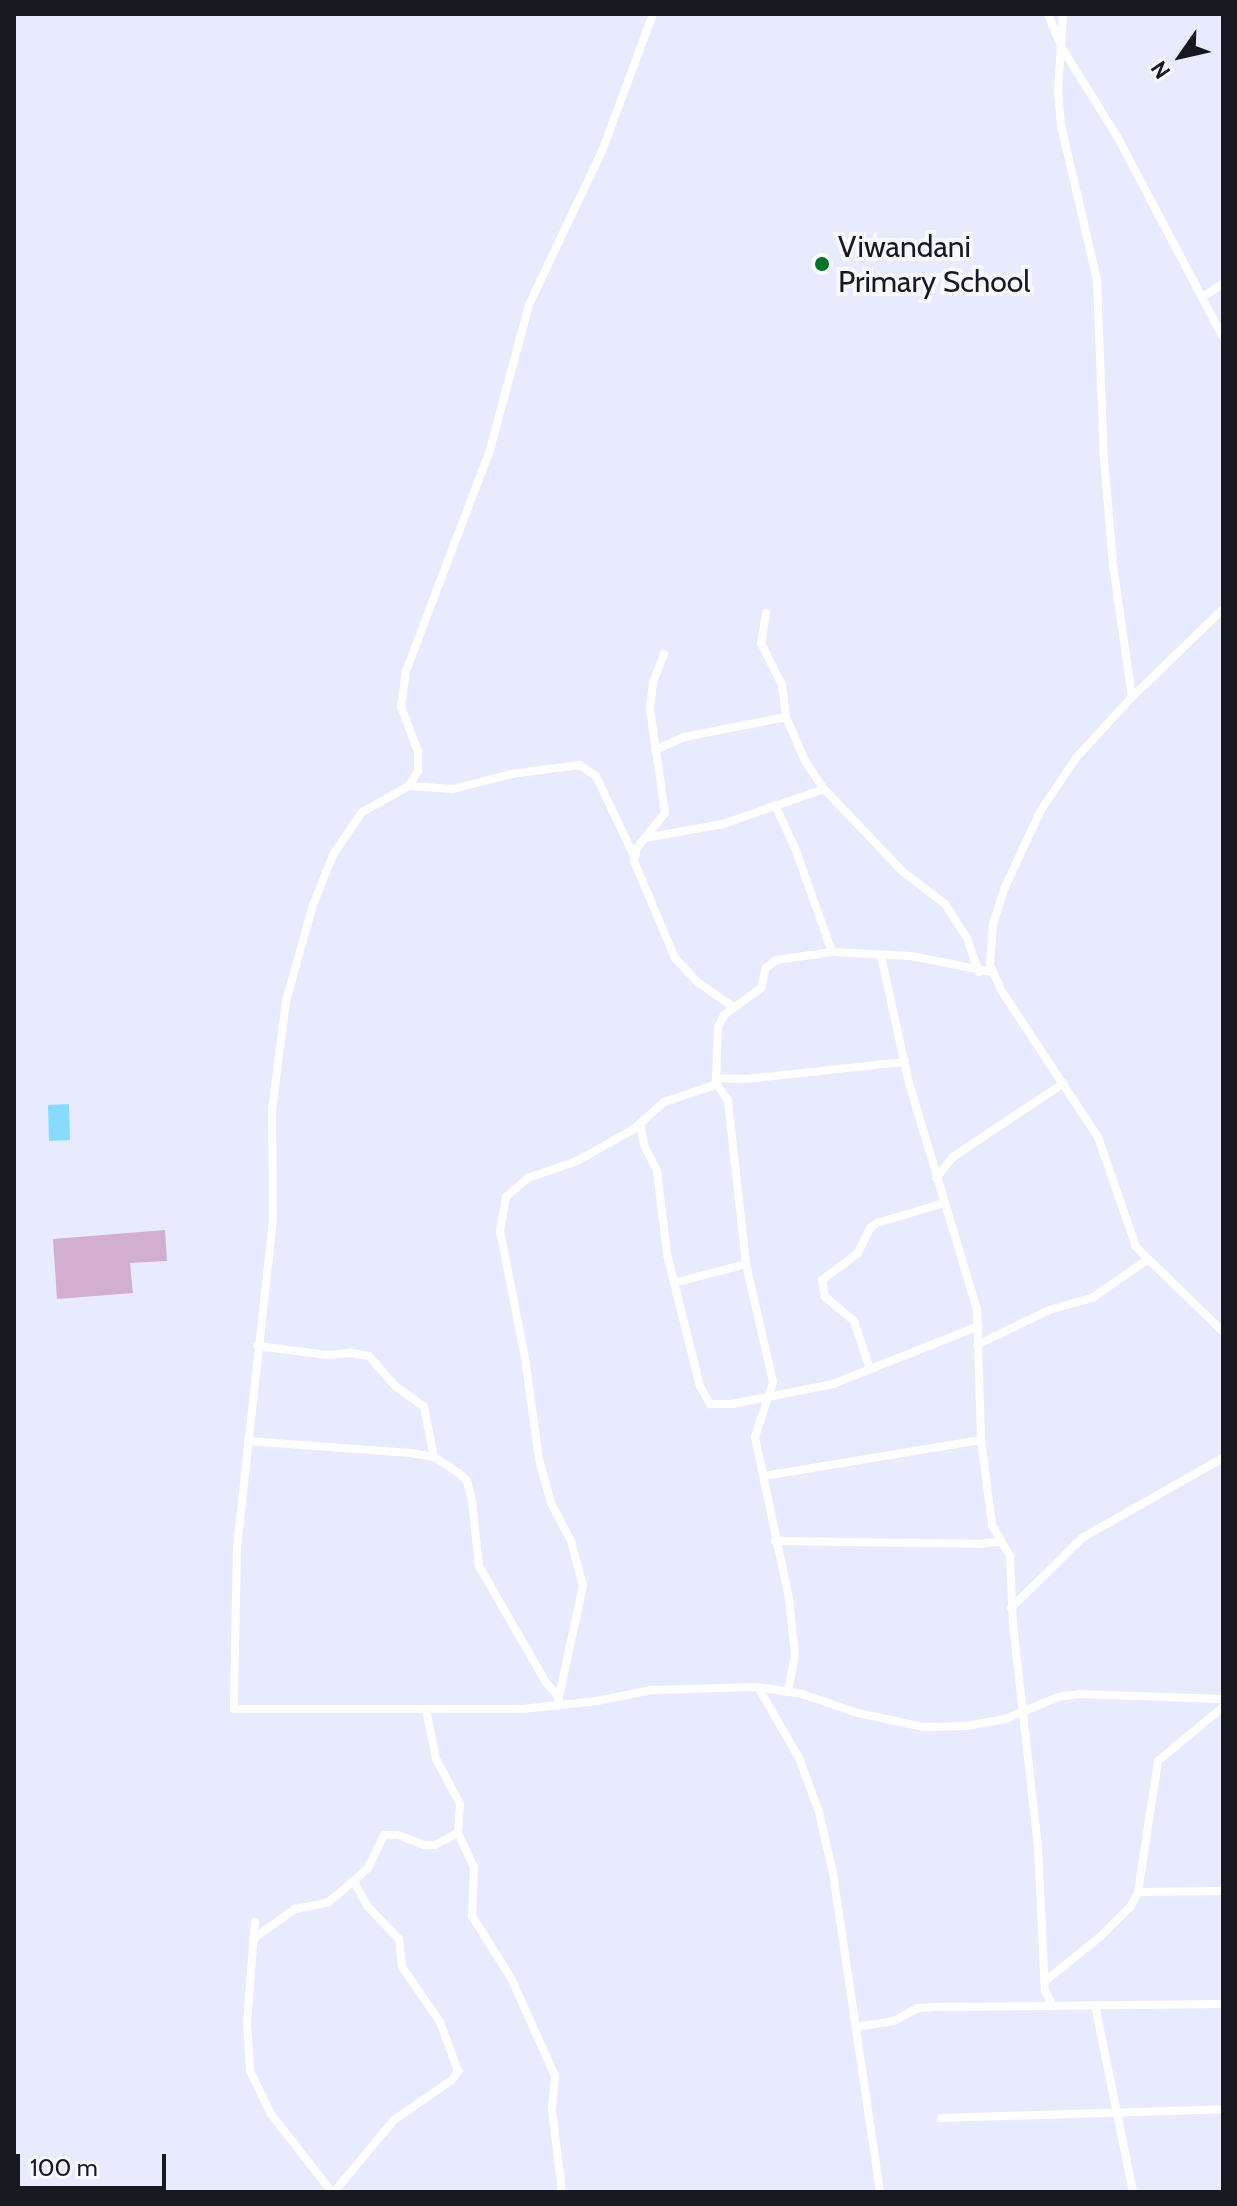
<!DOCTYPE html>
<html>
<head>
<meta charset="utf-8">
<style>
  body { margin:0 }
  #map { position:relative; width:1237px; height:2206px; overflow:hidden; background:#e8ebfe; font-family:Cabin,sans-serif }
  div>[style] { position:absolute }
  .green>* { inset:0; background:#d2afcf }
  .water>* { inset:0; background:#87dcfd }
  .street>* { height:8px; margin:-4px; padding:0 4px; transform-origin:4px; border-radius:4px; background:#fff }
  .dots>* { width:22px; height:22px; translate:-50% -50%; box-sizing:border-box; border:4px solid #f8f9fe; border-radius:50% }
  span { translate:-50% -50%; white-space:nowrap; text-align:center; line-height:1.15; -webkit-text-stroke:8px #f8f9fe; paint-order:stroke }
  .poi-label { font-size:30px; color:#171921 }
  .left { translate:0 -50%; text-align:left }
  .frame { position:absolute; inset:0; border:16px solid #171921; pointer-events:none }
  .north { position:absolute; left:1141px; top:16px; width:80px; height:80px; -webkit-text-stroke:6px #f8f9fe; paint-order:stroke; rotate:236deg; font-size:22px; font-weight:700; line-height:32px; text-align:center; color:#171921 }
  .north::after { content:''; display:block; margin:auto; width:28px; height:36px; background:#171921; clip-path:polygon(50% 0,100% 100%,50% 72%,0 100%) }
  .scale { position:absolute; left:16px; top:2154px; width:150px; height:36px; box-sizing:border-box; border:4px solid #171921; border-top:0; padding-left:10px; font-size:24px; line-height:28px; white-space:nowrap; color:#171921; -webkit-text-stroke:6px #f8f9fe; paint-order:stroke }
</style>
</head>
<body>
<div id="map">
  <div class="green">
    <i style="clip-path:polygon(165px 1230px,167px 1261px,130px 1263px,133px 1293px,57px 1299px,53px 1239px)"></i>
  </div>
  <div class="water">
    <i style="clip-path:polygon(69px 1104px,70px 1140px,49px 1141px,48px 1105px)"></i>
  </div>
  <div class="street">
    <i style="left:653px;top:14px;width:146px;rotate:110.4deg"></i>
    <i style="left:602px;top:151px;width:170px;rotate:115.4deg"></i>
    <i style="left:529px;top:305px;width:150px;rotate:105.1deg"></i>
    <i style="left:490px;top:450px;width:236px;rotate:110.8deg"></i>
    <i style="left:406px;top:671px;width:35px;rotate:98deg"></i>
    <i style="left:401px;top:706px;width:49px;rotate:69.7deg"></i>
    <i style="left:418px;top:752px;width:19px;rotate:90deg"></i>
    <i style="left:418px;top:771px;width:17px;rotate:121deg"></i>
    <i style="left:409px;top:786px;width:54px;rotate:151deg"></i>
    <i style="left:362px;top:812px;width:52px;rotate:124deg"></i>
    <i style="left:333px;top:855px;width:54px;rotate:111.8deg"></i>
    <i style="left:313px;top:905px;width:100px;rotate:105.7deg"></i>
    <i style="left:286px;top:1001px;width:110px;rotate:97.3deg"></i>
    <i style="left:272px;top:1110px;width:111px;rotate:89.5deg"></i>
    <i style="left:273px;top:1221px;width:327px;rotate:96.3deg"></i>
    <i style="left:237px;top:1546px;width:163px;rotate:91.1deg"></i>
    <i style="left:234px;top:1709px;width:288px"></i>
    <i style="left:522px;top:1709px;width:75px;rotate:-6.1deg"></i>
    <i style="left:597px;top:1701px;width:56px;rotate:-11.3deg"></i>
    <i style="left:652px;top:1690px;width:106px;rotate:-1.6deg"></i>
    <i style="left:758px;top:1687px;width:45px;rotate:9deg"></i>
    <i style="left:802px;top:1694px;width:59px;rotate:18.7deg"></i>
    <i style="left:858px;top:1713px;width:66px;rotate:12.2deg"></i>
    <i style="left:923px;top:1727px;width:43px;rotate:-1.3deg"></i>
    <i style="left:966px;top:1726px;width:40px;rotate:-10deg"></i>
    <i style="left:1005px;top:1719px;width:57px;rotate:-22.5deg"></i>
    <i style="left:1058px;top:1697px;width:21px;rotate:-8deg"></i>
    <i style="left:1079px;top:1694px;width:144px;rotate:2deg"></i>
    <i style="left:1048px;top:14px;width:37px;rotate:68deg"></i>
    <i style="left:1062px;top:48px;width:106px;rotate:58.1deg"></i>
    <i style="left:1118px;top:138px;width:225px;rotate:62.2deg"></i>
    <i style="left:1063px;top:14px;width:77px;rotate:93.7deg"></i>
    <i style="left:1058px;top:91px;width:34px;rotate:85deg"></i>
    <i style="left:1061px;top:125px;width:159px;rotate:76.9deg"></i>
    <i style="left:1097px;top:280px;width:179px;rotate:87.8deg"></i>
    <i style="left:1104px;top:459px;width:106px;rotate:85.1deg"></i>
    <i style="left:1113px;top:565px;width:133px;rotate:81.8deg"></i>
    <i style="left:1132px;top:697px;width:83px;rotate:132.6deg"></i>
    <i style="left:1076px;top:758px;width:65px;rotate:123.7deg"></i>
    <i style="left:1040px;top:812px;width:83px;rotate:115deg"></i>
    <i style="left:1005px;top:887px;width:39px;rotate:108deg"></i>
    <i style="left:993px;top:924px;width:41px;rotate:94.2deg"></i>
    <i style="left:990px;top:965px;width:27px;rotate:66deg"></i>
    <i style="left:1001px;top:990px;width:176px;rotate:56.6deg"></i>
    <i style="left:1098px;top:1137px;width:116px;rotate:70.9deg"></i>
    <i style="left:1136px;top:1247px;width:122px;rotate:44.3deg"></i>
    <i style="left:1202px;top:297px;width:25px;rotate:-32deg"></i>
    <i style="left:766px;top:613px;width:30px;rotate:99deg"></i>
    <i style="left:761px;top:643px;width:47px;rotate:63.4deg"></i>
    <i style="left:782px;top:685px;width:32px;rotate:83deg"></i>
    <i style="left:786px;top:717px;width:48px;rotate:66.6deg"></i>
    <i style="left:805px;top:761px;width:34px;rotate:56deg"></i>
    <i style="left:824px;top:789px;width:113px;rotate:46.4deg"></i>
    <i style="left:902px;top:871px;width:54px;rotate:37.5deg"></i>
    <i style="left:945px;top:904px;width:40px;rotate:57.1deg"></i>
    <i style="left:967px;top:938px;width:36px;rotate:71deg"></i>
    <i style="left:664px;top:654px;width:31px;rotate:111deg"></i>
    <i style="left:653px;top:683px;width:26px;rotate:97deg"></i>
    <i style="left:650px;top:709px;width:105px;rotate:81.8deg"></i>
    <i style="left:665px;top:813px;width:45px;rotate:128.7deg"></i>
    <i style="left:637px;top:848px;width:13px;rotate:103deg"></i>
    <i style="left:634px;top:861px;width:105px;rotate:67.1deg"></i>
    <i style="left:675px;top:958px;width:33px;rotate:47deg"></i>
    <i style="left:697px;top:982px;width:42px;rotate:34.4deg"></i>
    <i style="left:1132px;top:697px;width:127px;rotate:-44deg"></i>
    <i style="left:655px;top:750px;width:32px;rotate:-24deg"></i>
    <i style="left:684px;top:737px;width:104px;rotate:-11.1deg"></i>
    <i style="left:409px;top:786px;width:44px;rotate:3.9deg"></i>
    <i style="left:453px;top:789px;width:60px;rotate:-14.5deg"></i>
    <i style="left:511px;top:774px;width:69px;rotate:-7.5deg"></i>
    <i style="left:579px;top:765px;width:20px;rotate:33deg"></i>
    <i style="left:596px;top:776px;width:89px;rotate:64.6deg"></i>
    <i style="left:775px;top:805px;width:47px;rotate:65.1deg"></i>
    <i style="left:795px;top:848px;width:110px;rotate:70.4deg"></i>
    <i style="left:645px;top:838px;width:79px;rotate:-10.2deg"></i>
    <i style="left:723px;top:824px;width:107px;rotate:-19.1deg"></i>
    <i style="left:881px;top:956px;width:130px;rotate:77.6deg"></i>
    <i style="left:909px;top:1083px;width:237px;rotate:73.3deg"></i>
    <i style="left:977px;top:1310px;width:130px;rotate:88.2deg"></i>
    <i style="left:981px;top:1440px;width:86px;rotate:82.6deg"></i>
    <i style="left:992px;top:1525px;width:36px;rotate:60deg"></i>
    <i style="left:1010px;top:1556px;width:68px;rotate:87.5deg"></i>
    <i style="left:1013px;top:1624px;width:225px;rotate:83.6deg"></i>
    <i style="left:1038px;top:1848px;width:143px;rotate:87.2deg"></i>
    <i style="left:1045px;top:1991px;width:15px;rotate:62deg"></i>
    <i style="left:716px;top:1078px;width:29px;rotate:2deg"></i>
    <i style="left:745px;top:1079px;width:161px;rotate:-6.1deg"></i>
    <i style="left:716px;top:1083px;width:22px;rotate:56deg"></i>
    <i style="left:728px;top:1101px;width:164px;rotate:83.7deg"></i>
    <i style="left:746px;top:1264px;width:121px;rotate:77.1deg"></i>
    <i style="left:773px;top:1382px;width:58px;rotate:108.1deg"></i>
    <i style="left:755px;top:1437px;width:165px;rotate:78.1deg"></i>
    <i style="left:789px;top:1598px;width:57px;rotate:84deg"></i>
    <i style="left:795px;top:1655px;width:38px;rotate:101deg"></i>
    <i style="left:640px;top:1124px;width:21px;rotate:79deg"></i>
    <i style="left:644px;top:1145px;width:29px;rotate:63deg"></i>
    <i style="left:657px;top:1171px;width:84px;rotate:83.1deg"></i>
    <i style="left:667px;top:1254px;width:136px;rotate:76deg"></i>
    <i style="left:700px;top:1386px;width:21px;rotate:61deg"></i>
    <i style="left:710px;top:1404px;width:22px"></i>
    <i style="left:732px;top:1404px;width:103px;rotate:-11.2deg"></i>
    <i style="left:833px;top:1384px;width:157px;rotate:-21.7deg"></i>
    <i style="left:936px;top:1178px;width:27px;rotate:-51deg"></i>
    <i style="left:953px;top:1157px;width:133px;rotate:-33.7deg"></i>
    <i style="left:674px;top:1283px;width:74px;rotate:-14.8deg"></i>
    <i style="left:977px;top:1345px;width:80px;rotate:-25.9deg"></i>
    <i style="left:1049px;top:1310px;width:45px;rotate:-15.6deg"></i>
    <i style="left:1092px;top:1298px;width:67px;rotate:-34.6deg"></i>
    <i style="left:257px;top:1346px;width:71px;rotate:7.3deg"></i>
    <i style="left:327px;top:1355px;width:25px;rotate:-5deg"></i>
    <i style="left:352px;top:1353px;width:17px;rotate:10deg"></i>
    <i style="left:369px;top:1356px;width:38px;rotate:49deg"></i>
    <i style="left:394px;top:1385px;width:37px;rotate:36deg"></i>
    <i style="left:424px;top:1407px;width:51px;rotate:78.7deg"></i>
    <i style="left:870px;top:1369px;width:51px;rotate:-108.4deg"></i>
    <i style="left:854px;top:1321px;width:38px;rotate:-140deg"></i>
    <i style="left:825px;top:1297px;width:17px;rotate:-100deg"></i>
    <i style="left:822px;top:1280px;width:45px;rotate:-36.9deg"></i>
    <i style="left:858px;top:1253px;width:28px;rotate:-64deg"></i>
    <i style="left:870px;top:1228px;width:9px;rotate:-36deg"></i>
    <i style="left:877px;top:1223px;width:70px;rotate:-16.6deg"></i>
    <i style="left:248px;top:1441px;width:163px;rotate:4.2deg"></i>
    <i style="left:411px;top:1453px;width:23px;rotate:10deg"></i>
    <i style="left:434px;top:1457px;width:30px;rotate:33deg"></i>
    <i style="left:459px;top:1473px;width:11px;rotate:45deg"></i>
    <i style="left:467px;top:1481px;width:21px;rotate:76deg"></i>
    <i style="left:472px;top:1501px;width:65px;rotate:83.9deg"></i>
    <i style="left:479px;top:1566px;width:133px;rotate:60.1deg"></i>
    <i style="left:545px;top:1681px;width:20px;rotate:49deg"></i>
    <i style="left:764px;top:1476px;width:220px;rotate:-9.4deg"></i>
    <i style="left:775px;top:1541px;width:203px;rotate:0.8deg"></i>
    <i style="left:978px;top:1544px;width:23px;rotate:-7deg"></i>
    <i style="left:1011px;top:1608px;width:100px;rotate:-44.6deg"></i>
    <i style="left:1082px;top:1538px;width:162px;rotate:-29.6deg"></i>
    <i style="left:758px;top:1687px;width:82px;rotate:60deg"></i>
    <i style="left:799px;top:1758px;width:58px;rotate:69.7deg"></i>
    <i style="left:819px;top:1812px;width:63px;rotate:77.1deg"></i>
    <i style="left:833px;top:1873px;width:322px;rotate:81.6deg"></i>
    <i style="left:557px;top:1706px;width:123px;rotate:-77.8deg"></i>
    <i style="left:583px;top:1586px;width:47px;rotate:-104.9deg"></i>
    <i style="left:571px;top:1541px;width:43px;rotate:-117.8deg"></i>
    <i style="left:551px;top:1503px;width:46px;rotate:-105.3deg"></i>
    <i style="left:539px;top:1459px;width:102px;rotate:-97.9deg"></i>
    <i style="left:525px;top:1358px;width:129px;rotate:-101.1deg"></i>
    <i style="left:500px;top:1231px;width:35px;rotate:-80deg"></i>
    <i style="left:506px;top:1197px;width:29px;rotate:-41deg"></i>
    <i style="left:528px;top:1178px;width:52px;rotate:-19.1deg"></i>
    <i style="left:577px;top:1161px;width:65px;rotate:-29.3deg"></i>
    <i style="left:634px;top:1129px;width:40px;rotate:-42deg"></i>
    <i style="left:664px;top:1102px;width:51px;rotate:-18.4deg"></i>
    <i style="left:712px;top:1086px;width:5px;rotate:-37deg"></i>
    <i style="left:716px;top:1083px;width:56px;rotate:-88deg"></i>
    <i style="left:718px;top:1027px;width:13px;rotate:-63deg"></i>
    <i style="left:724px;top:1015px;width:46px;rotate:-36.1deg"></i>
    <i style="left:761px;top:988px;width:21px;rotate:-76deg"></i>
    <i style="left:766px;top:968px;width:13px;rotate:-39deg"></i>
    <i style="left:776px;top:960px;width:57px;rotate:-8.1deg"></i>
    <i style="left:832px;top:952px;width:79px;rotate:2.9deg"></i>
    <i style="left:911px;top:956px;width:83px;rotate:11.2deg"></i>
    <i style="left:426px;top:1709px;width:51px;rotate:78.7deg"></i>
    <i style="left:436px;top:1759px;width:51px;rotate:61.9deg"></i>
    <i style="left:460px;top:1804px;width:29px;rotate:94deg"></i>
    <i style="left:458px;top:1833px;width:38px;rotate:65deg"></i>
    <i style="left:474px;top:1867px;width:49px;rotate:92.3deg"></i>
    <i style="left:472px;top:1916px;width:73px;rotate:57.8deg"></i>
    <i style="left:511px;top:1978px;width:107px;rotate:65.8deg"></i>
    <i style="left:555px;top:2076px;width:34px;rotate:95deg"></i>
    <i style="left:552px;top:2110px;width:83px;rotate:83deg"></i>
    <i style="left:1138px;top:1892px;width:85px;rotate:-0.7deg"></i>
    <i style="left:255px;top:1922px;width:99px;rotate:94.6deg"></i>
    <i style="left:247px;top:2021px;width:50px;rotate:86.6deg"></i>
    <i style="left:250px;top:2071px;width:48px;rotate:64deg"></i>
    <i style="left:271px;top:2114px;width:99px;rotate:52deg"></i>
    <i style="left:253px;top:1939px;width:52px;rotate:-35.5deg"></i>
    <i style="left:295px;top:1909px;width:32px;rotate:-11deg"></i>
    <i style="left:326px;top:1903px;width:12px;rotate:-35deg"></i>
    <i style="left:336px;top:1896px;width:43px;rotate:-41.2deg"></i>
    <i style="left:368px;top:1868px;width:37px;rotate:-64deg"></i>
    <i style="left:384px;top:1835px;width:14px"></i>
    <i style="left:398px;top:1835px;width:28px;rotate:21deg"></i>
    <i style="left:424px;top:1845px;width:11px"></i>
    <i style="left:435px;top:1845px;width:26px;rotate:-28deg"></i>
    <i style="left:1044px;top:1982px;width:73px;rotate:-38.9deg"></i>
    <i style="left:1101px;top:1936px;width:42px;rotate:-45deg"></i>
    <i style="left:1131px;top:1906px;width:16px;rotate:-63deg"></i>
    <i style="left:1138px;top:1892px;width:133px;rotate:-81.3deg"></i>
    <i style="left:1158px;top:1761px;width:85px;rotate:-39.7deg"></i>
    <i style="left:1095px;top:2005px;width:191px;rotate:78.5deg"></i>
    <i style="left:856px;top:2027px;width:38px;rotate:-9deg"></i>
    <i style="left:894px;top:2021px;width:26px;rotate:-29deg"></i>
    <i style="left:917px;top:2008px;width:18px;rotate:-3deg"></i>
    <i style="left:935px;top:2007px;width:288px;rotate:-0.6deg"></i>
    <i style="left:941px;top:2118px;width:282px;rotate:-1.8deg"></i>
    <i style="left:334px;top:2192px;width:94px;rotate:-50.2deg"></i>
    <i style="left:394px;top:2120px;width:70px;rotate:-34.6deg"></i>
    <i style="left:452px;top:2080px;width:11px;rotate:-56deg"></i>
    <i style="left:458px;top:2071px;width:52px;rotate:-110.2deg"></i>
    <i style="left:440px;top:2022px;width:67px;rotate:-124.6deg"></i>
    <i style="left:402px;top:1967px;width:28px;rotate:-96deg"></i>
    <i style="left:399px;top:1939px;width:45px;rotate:-134.1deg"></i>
    <i style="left:368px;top:1907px;width:29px;rotate:-119deg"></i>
  </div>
  <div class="dots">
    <i style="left:822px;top:264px;background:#007328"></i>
  </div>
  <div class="poi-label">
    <span class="left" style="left:838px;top:264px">Viwandani<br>Primary School</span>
  </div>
  <div class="frame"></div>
  <div class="north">N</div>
  <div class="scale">100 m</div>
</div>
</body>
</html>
